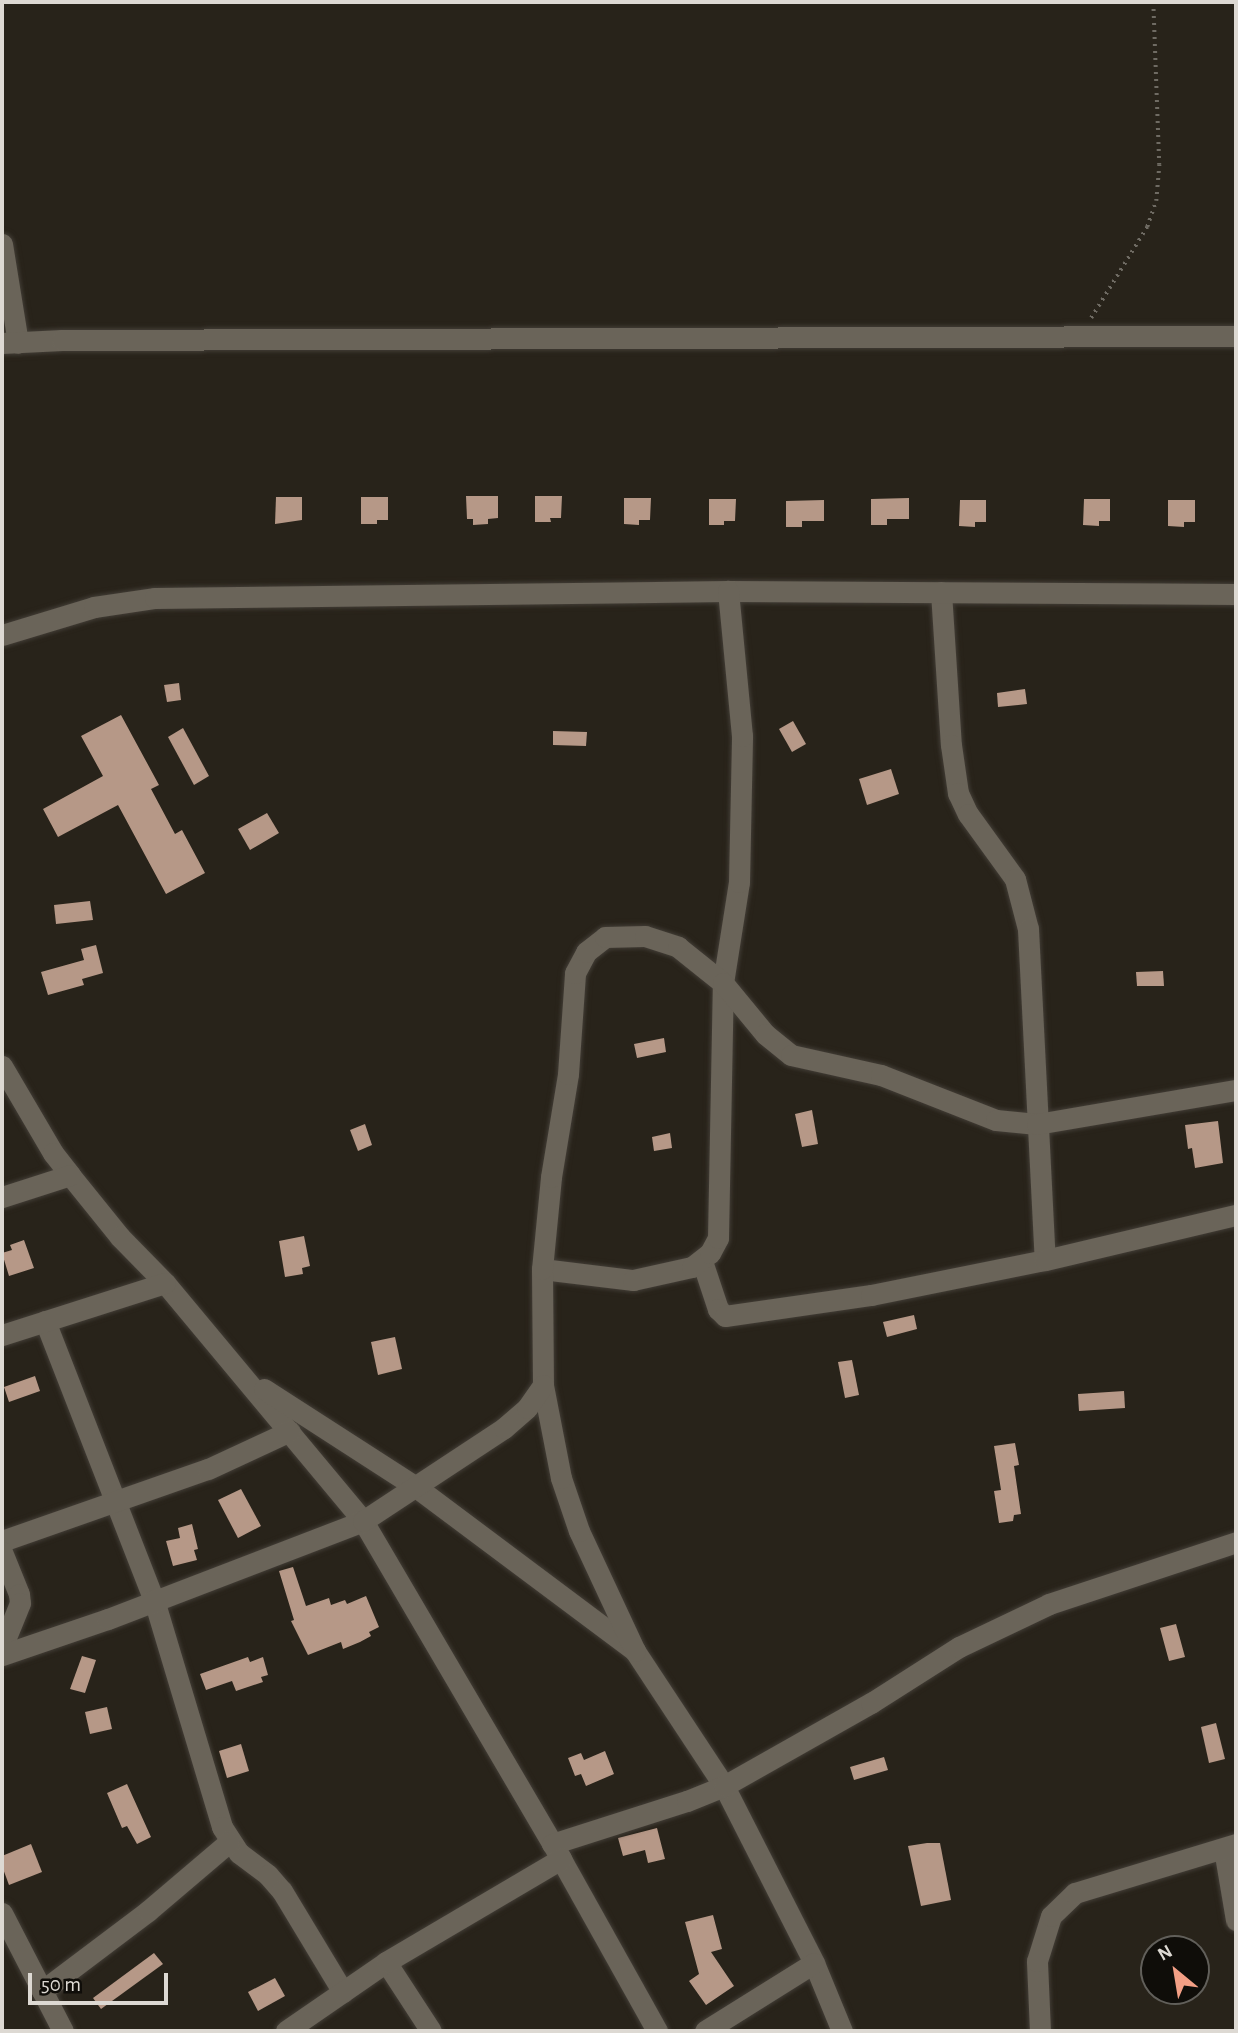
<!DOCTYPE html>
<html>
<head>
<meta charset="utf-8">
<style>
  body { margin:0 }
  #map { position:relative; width:1238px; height:2033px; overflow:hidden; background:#28231a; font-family:"Alegreya Sans",sans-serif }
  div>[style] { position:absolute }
  .building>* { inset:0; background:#b69887 }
  .path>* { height:3.5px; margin-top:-1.75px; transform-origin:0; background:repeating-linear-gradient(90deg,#6f6b63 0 2px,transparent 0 7px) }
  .roads { filter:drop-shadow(0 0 2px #423d36) drop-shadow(0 0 2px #423d36) }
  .minor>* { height:21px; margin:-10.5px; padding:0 10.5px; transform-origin:10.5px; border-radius:10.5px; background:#6a6459 }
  span { translate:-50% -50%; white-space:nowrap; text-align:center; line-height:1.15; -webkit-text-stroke:7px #0f0d09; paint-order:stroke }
  .frame { position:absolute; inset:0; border:4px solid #ddd9d3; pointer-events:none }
  .north { position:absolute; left:1140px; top:1935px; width:70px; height:70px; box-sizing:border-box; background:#0f0d09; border:2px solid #615f5a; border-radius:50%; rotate:330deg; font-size:19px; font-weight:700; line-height:28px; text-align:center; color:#ddd9d3 }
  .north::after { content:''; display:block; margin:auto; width:24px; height:32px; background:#f39f85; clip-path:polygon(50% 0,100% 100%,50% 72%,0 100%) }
  .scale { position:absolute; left:28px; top:1973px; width:140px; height:32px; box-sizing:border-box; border:4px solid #ddd9d3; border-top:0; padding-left:9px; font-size:21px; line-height:24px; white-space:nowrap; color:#ddd9d3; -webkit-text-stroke:5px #0f0d09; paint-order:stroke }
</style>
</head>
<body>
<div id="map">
  <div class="building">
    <i style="clip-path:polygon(466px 496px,498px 496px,498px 518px,488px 519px,488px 524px,473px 525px,473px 519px,467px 519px)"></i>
    <i style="clip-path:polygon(535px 496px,562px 496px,561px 518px,550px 518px,551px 522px,535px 522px)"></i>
    <i style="clip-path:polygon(276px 497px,302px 497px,302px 520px,275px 524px)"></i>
    <i style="clip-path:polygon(361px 497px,388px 497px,388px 520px,377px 520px,377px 524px,361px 524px)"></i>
    <i style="clip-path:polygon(624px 498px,651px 498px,650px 520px,639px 520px,639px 525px,624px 524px)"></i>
    <i style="clip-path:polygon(909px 498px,909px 519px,887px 519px,887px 525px,871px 525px,871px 499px)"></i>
    <i style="clip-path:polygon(709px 499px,736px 499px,735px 521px,724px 521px,724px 525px,709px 525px)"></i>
    <i style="clip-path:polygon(1084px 499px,1110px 499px,1110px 521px,1099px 521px,1099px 526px,1083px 525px)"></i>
    <i style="clip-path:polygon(824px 500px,824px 521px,802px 521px,802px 527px,786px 527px,786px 501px)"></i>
    <i style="clip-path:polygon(960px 500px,986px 500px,986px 522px,975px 522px,975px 527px,959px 526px)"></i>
    <i style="clip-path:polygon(1168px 500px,1195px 500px,1195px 522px,1184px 522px,1184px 527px,1168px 526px)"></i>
    <i style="clip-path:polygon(179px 683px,181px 700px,167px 702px,164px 685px)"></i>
    <i style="clip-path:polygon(1025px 689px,1027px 704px,998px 707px,997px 693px)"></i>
    <i style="clip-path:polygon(121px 715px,159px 785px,151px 789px,175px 834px,182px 830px,205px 873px,166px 894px,118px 805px,58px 837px,43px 809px,103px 776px,81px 736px)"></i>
    <i style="clip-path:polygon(793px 721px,806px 744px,792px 752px,779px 729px)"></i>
    <i style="clip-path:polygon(183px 728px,209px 776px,194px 785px,168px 737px)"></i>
    <i style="clip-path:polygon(553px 731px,587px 732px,586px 746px,553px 745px)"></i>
    <i style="clip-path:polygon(891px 769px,899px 794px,867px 805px,859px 779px)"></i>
    <i style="clip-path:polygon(267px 813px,279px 833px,250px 850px,238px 829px)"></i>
    <i style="clip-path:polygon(90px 901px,93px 920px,56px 924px,54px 905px)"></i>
    <i style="clip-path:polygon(96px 945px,103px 973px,82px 979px,84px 985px,48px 995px,41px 972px,84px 960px,81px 949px)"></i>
    <i style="clip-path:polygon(1163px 971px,1164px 986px,1137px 986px,1136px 972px)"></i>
    <i style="clip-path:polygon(664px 1038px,666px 1052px,637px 1058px,634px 1044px)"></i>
    <i style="clip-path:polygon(812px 1110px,818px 1144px,802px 1147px,795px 1114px)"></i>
    <i style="clip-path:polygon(1218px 1121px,1223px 1163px,1195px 1168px,1192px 1148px,1188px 1149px,1185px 1125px)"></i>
    <i style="clip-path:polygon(365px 1124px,372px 1145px,358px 1151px,350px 1130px)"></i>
    <i style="clip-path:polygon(670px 1133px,672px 1148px,654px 1151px,652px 1137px)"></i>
    <i style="clip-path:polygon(304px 1236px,310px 1266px,302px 1268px,303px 1274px,285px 1277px,279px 1241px)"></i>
    <i style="clip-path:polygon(24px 1240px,34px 1268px,9px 1276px,2px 1253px,12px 1250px,10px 1245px)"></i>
    <i style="clip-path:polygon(914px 1315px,917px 1329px,887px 1337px,883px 1322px)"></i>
    <i style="clip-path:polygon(395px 1337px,402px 1369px,378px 1375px,371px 1342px)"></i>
    <i style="clip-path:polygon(852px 1360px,859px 1395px,845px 1398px,838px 1362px)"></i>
    <i style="clip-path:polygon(35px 1376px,40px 1391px,9px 1402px,4px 1387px)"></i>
    <i style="clip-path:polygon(1124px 1391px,1125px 1408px,1079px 1411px,1078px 1394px)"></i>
    <i style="clip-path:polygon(1015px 1443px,1019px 1465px,1014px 1466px,1021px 1514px,1014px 1515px,1013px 1521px,999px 1523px,994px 1491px,1001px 1490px,994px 1446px)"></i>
    <i style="clip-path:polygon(241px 1489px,261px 1526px,238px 1538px,218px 1500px)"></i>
    <i style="clip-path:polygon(192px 1524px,198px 1549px,194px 1550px,197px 1560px,173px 1566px,166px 1541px,180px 1538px,178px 1528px)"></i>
    <i style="clip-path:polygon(293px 1567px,306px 1606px,329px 1598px,331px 1605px,345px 1600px,347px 1604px,366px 1596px,379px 1627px,369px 1632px,371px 1636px,360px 1642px,343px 1649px,341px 1642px,308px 1655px,291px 1621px,294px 1620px,279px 1571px)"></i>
    <i style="clip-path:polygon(1176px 1624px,1185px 1657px,1169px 1661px,1160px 1628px)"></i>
    <i style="clip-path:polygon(82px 1656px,96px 1660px,85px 1693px,70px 1689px)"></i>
    <i style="clip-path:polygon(248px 1657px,250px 1662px,263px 1657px,268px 1675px,261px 1677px,263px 1682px,236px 1691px,232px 1681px,206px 1690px,200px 1674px)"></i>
    <i style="clip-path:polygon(107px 1707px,112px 1729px,90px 1734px,85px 1712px)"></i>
    <i style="clip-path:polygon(1216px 1723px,1225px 1759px,1209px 1763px,1201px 1727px)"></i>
    <i style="clip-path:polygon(241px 1744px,249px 1771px,227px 1778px,219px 1751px)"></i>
    <i style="clip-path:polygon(605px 1751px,614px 1774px,586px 1786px,581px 1774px,575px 1776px,568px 1758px,581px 1753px,584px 1760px)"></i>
    <i style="clip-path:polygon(884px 1757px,888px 1770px,854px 1780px,850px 1767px)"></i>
    <i style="clip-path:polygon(127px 1784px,151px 1837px,137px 1844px,127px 1826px,122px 1828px,107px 1793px)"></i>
    <i style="clip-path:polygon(657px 1828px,665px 1859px,648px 1863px,645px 1850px,623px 1856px,618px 1838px)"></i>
    <i style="clip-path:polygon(927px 1843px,940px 1843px,951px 1900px,921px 1906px,908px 1846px)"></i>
    <i style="clip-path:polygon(31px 1844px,42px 1872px,9px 1885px,2px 1866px,2px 1856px)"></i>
    <i style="clip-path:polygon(713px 1915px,722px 1949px,711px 1952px,734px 1986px,706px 2005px,689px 1981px,699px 1974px,685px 1922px)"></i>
    <i style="clip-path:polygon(154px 1953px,163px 1964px,101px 2009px,93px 1998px)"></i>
    <i style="clip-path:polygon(275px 1978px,285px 1996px,258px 2011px,248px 1992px)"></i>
  </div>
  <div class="path">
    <i style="left:1091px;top:318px;width:107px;rotate:-58.4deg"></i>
    <i style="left:1147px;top:227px;width:28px;rotate:-71deg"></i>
    <i style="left:1156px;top:201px;width:36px;rotate:-85deg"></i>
    <i style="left:1159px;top:165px;width:163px;rotate:-92.1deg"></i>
  </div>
  <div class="roads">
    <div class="minor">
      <i style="left:2px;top:244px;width:100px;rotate:80.8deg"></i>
      <i style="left:2px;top:343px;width:60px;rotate:-2.9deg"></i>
      <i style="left:62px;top:340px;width:1174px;rotate:-0.2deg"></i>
      <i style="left:941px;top:592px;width:153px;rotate:86.3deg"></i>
      <i style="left:951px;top:745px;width:49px;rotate:81.7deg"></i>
      <i style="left:958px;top:793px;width:23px;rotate:65deg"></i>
      <i style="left:968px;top:814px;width:80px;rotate:54.1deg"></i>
      <i style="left:1015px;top:879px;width:52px;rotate:75.4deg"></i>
      <i style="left:1028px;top:929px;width:331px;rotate:87.1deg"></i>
      <i style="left:2px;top:635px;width:96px;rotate:-16.9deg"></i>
      <i style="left:94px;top:607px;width:62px;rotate:-8.4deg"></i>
      <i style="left:155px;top:598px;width:573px;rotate:-0.7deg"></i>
      <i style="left:728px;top:591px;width:508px;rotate:0.34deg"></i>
      <i style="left:2px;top:1066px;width:101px;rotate:59.6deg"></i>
      <i style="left:53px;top:1153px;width:28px;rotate:52deg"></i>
      <i style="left:70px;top:1175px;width:80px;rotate:51.1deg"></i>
      <i style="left:120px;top:1237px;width:64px;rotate:45.6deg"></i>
      <i style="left:165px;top:1283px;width:310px;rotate:50.2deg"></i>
      <i style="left:363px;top:1521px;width:392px;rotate:59.6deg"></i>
      <i style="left:561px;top:1859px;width:197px;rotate:60.8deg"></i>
      <i style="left:2px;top:1197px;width:71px;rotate:-17.9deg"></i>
      <i style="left:702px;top:1261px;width:51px;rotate:71.6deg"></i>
      <i style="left:718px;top:1309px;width:10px;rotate:45deg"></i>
      <i style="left:725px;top:1316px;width:148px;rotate:-8.2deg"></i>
      <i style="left:871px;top:1295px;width:177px;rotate:-11.4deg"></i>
      <i style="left:1045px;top:1260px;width:196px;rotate:-13.3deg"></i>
      <i style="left:542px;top:1269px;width:92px;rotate:6.9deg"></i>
      <i style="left:633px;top:1280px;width:60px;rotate:-12.4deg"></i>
      <i style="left:692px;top:1267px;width:23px;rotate:-38deg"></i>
      <i style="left:710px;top:1253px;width:17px;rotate:-62deg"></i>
      <i style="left:718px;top:1238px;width:255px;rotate:-88.9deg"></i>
      <i style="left:723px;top:983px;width:102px;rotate:-81deg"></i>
      <i style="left:739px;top:882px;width:146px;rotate:-88.8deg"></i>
      <i style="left:742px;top:736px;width:146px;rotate:-95.5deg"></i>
      <i style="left:45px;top:1321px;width:300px;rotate:68.7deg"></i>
      <i style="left:154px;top:1600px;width:237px;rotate:73.3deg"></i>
      <i style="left:222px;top:1827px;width:31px;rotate:57deg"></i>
      <i style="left:239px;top:1853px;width:36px;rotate:37deg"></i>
      <i style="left:268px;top:1875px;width:21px;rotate:49deg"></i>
      <i style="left:282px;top:1891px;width:118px;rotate:58.9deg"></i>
      <i style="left:2px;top:1335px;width:171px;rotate:-17.7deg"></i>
      <i style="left:264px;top:1389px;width:181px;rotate:32.8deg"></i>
      <i style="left:416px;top:1487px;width:274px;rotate:36.8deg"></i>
      <i style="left:635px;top:1651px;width:162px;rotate:56.6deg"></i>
      <i style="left:724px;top:1786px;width:199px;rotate:63deg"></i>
      <i style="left:814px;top:1963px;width:74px;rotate:67.6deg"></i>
      <i style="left:2px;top:1541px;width:218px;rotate:-19.3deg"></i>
      <i style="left:208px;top:1469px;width:90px;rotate:-24.9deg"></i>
      <i style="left:2px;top:1552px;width:45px;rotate:68deg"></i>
      <i style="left:19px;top:1594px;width:9px;rotate:84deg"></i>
      <i style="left:20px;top:1603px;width:48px;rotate:112.2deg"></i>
      <i style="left:635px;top:1651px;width:132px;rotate:-115deg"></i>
      <i style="left:579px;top:1531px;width:56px;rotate:-108.8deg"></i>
      <i style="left:561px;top:1478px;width:95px;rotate:-101deg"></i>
      <i style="left:543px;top:1385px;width:116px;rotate:-90.5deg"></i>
      <i style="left:542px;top:1269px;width:92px;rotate:-84.4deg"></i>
      <i style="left:551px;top:1177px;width:104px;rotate:-80.6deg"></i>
      <i style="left:568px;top:1074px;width:101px;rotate:-86deg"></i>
      <i style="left:575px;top:973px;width:24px;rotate:-62deg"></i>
      <i style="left:586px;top:952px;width:24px;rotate:-38deg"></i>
      <i style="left:605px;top:937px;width:40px;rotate:-1.4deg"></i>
      <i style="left:645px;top:936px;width:35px;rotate:18deg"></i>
      <i style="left:678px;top:947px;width:58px;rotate:38.7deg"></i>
      <i style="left:723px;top:983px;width:66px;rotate:50.5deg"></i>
      <i style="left:765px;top:1034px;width:33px;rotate:39deg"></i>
      <i style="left:791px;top:1055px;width:92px;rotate:12.5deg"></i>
      <i style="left:881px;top:1075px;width:123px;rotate:21.4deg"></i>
      <i style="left:996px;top:1120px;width:41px;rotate:5.6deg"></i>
      <i style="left:1037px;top:1124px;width:202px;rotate:-9.7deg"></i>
      <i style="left:2px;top:1655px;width:112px;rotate:-18.8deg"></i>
      <i style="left:108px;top:1619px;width:273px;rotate:-21deg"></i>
      <i style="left:363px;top:1521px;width:169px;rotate:-33.4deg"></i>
      <i style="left:504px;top:1428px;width:30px;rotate:-41deg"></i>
      <i style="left:527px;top:1408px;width:28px;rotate:-55deg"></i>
      <i style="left:552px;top:1844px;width:142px;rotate:-17.7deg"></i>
      <i style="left:687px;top:1801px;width:40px;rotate:-22deg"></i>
      <i style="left:724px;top:1786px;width:169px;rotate:-29.5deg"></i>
      <i style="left:871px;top:1703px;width:104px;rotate:-32.5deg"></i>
      <i style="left:959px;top:1647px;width:100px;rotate:-25.5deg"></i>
      <i style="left:1049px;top:1604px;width:197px;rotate:-18.3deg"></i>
      <i style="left:1224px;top:1849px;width:72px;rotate:80.4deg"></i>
      <i style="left:2px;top:1913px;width:133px;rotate:62.7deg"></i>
      <i style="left:386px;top:1962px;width:82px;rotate:56.9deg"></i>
      <i style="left:42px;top:1991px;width:133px;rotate:-37deg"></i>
      <i style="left:148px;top:1911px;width:106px;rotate:-40.4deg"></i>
      <i style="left:286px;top:2031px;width:121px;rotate:-34.6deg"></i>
      <i style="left:386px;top:1962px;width:203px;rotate:-30.5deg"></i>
      <i style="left:705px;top:2031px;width:128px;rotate:-32deg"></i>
      <i style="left:1040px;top:2031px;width:70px;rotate:-92.5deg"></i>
      <i style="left:1037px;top:1961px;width:47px;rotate:-72.7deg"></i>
      <i style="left:1051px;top:1916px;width:33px;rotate:-44deg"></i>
      <i style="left:1075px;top:1893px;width:168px;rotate:-16.9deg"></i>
    </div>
  </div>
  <div class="frame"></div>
  <div class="north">N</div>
  <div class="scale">50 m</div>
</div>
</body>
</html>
